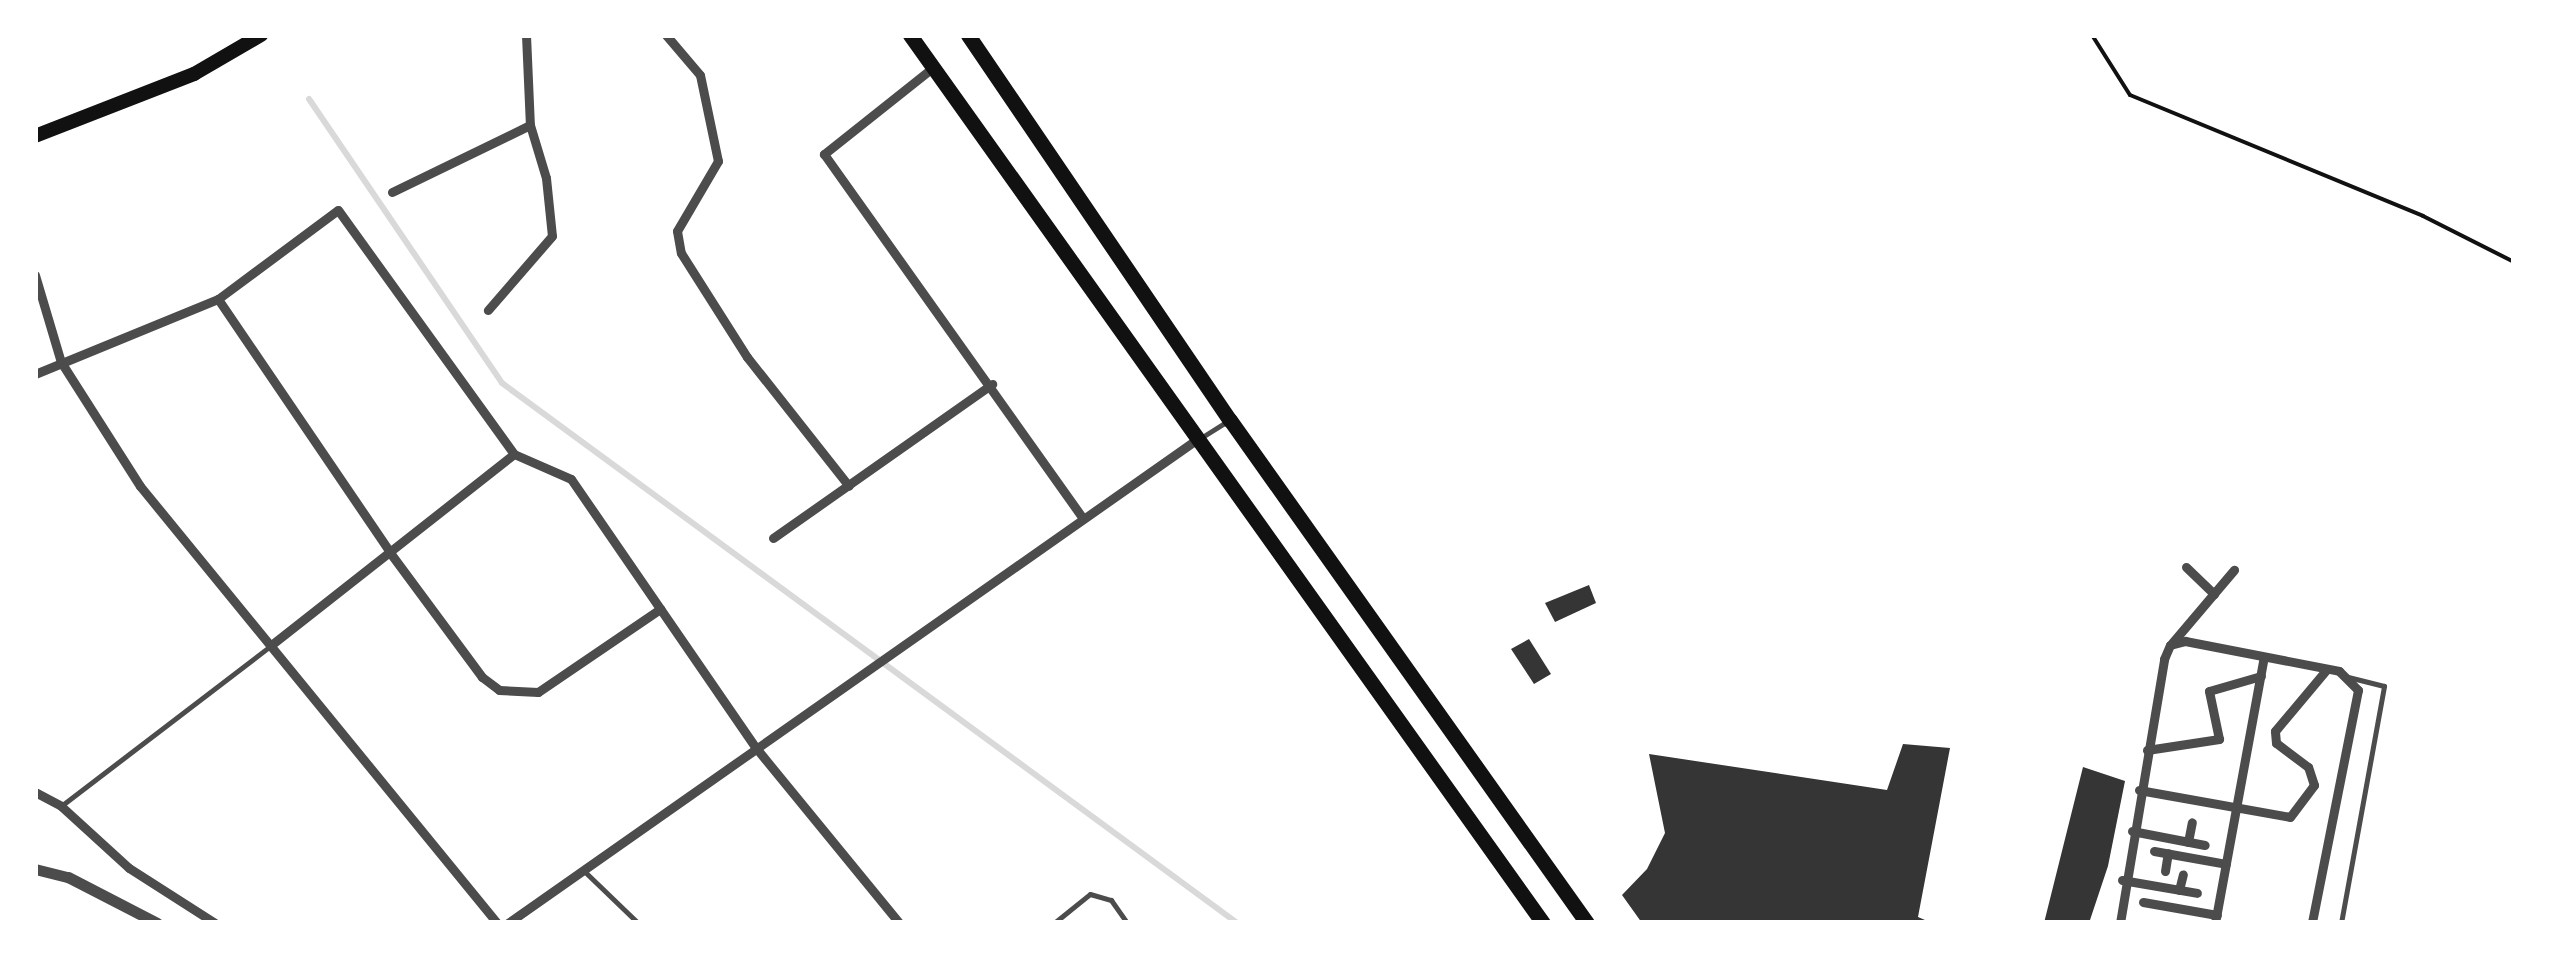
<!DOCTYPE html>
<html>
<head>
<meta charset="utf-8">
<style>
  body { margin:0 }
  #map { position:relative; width:2549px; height:958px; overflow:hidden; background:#fff; font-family:Jost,sans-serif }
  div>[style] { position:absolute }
  .stream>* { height:6px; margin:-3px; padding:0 3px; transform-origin:3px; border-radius:3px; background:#d9d9d9 }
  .building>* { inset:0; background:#353535 }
  .path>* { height:4px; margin:-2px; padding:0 2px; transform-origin:2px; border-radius:2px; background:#111 }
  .service>* { height:5px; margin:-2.5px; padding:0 2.5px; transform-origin:2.5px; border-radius:2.5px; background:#4c4c4c }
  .minor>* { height:9px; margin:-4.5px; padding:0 4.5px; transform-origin:4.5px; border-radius:4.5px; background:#4c4c4c }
  .tertiary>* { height:11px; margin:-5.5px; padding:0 5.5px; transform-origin:5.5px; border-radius:5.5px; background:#4c4c4c }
  .secondary>* { height:14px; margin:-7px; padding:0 7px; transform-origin:7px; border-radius:7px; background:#111 }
  .primary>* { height:15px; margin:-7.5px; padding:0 7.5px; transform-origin:7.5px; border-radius:7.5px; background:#111 }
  span { translate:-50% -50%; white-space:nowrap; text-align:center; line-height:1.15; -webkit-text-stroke:10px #fff; paint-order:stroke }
  .frame { position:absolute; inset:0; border:38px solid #fff; pointer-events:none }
</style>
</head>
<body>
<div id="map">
  <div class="stream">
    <i style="left:309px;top:99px;width:343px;rotate:55.8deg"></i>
    <i style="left:502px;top:383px;width:912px;rotate:36.3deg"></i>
  </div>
  <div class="building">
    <i style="clip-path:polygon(1589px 585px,1596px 603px,1555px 622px,1545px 603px)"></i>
    <i style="clip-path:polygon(1529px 639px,1551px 674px,1534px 684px,1511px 649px)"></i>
    <i style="clip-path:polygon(1903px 744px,1950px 748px,1918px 917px,1932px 923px,1642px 923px,1622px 895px,1647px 869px,1665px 833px,1649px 754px,1887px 790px)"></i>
    <i style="clip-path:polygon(2083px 767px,2125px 781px,2108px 866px,2089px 923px,2044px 923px)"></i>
  </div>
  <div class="path">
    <i style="left:2092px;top:35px;width:71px;rotate:57.7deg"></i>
    <i style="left:2130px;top:95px;width:317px;rotate:22.4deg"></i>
    <i style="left:2423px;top:216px;width:102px;rotate:26.8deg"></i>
  </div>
  <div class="service">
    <i style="left:1199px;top:439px;width:34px;rotate:-32deg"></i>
    <i style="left:61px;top:806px;width:262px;rotate:-37.4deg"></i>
    <i style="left:583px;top:870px;width:76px;rotate:43.9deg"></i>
    <i style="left:1054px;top:923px;width:46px;rotate:-38.9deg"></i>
    <i style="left:1090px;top:894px;width:22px;rotate:16deg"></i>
    <i style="left:1111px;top:900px;width:28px;rotate:55deg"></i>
    <i style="left:2341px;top:923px;width:241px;rotate:-79.7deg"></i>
    <i style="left:2384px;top:686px;width:36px;rotate:-166deg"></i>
  </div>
  <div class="minor">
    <i style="left:526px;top:35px;width:90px;rotate:87.5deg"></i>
    <i style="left:666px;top:35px;width:52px;rotate:49.6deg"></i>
    <i style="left:700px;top:75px;width:88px;rotate:78.2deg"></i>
    <i style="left:718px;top:161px;width:81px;rotate:120.4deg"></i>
    <i style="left:677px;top:231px;width:22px;rotate:80deg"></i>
    <i style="left:681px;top:253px;width:123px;rotate:57.6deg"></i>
    <i style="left:747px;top:357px;width:164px;rotate:51.7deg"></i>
    <i style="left:931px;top:69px;width:137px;rotate:141.5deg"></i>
    <i style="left:824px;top:154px;width:447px;rotate:54.6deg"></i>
    <i style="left:392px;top:192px;width:153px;rotate:-25.9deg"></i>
    <i style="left:530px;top:125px;width:55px;rotate:73.2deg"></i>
    <i style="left:546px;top:178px;width:58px;rotate:84.1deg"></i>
    <i style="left:552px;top:236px;width:98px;rotate:130.9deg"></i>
    <i style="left:35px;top:275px;width:91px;rotate:73.4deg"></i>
    <i style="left:61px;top:362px;width:147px;rotate:57.5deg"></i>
    <i style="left:140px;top:486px;width:564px;rotate:50.75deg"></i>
    <i style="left:218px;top:299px;width:308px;rotate:55.8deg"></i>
    <i style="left:391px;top:554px;width:153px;rotate:53.5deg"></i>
    <i style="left:482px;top:677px;width:21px;rotate:37deg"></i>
    <i style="left:499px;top:690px;width:39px;rotate:3deg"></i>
    <i style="left:538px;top:692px;width:148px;rotate:-34.2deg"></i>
    <i style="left:35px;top:374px;width:198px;rotate:-22.3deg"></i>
    <i style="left:218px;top:299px;width:149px;rotate:-36.6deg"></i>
    <i style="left:338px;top:210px;width:301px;rotate:54.2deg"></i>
    <i style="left:514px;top:454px;width:309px;rotate:141.8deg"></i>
    <i style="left:514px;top:454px;width:62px;rotate:23.7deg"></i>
    <i style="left:571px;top:479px;width:326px;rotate:55.5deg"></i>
    <i style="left:756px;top:748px;width:226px;rotate:50.7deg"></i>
    <i style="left:773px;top:538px;width:268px;rotate:-35.1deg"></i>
    <i style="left:2186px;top:567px;width:39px;rotate:44deg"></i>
    <i style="left:2172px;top:643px;width:96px;rotate:-49.7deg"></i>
    <i style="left:2147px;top:750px;width:73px;rotate:-8.7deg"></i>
    <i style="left:2219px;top:739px;width:49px;rotate:-101.8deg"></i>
    <i style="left:2209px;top:691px;width:54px;rotate:-16.1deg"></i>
    <i style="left:2139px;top:790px;width:153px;rotate:10.1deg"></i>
    <i style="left:2290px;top:817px;width:40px;rotate:-53deg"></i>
    <i style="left:2314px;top:785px;width:19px;rotate:-108deg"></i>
    <i style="left:2308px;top:767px;width:40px;rotate:-143deg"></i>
    <i style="left:2276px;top:743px;width:12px;rotate:-95deg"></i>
    <i style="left:2275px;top:731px;width:81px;rotate:-50deg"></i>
    <i style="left:35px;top:792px;width:30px;rotate:28deg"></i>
    <i style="left:61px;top:806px;width:92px;rotate:42.4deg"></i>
    <i style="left:129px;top:868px;width:102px;rotate:32.6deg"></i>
    <i style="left:2132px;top:831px;width:74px;rotate:10.9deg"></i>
    <i style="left:2188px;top:842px;width:20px;rotate:-79deg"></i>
    <i style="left:2154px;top:851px;width:73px;rotate:10.2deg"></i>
    <i style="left:2165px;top:871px;width:18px;rotate:-81deg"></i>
    <i style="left:2122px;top:880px;width:76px;rotate:9.8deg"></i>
    <i style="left:2179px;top:890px;width:16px;rotate:-76deg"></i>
    <i style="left:2143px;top:902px;width:75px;rotate:10deg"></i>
    <i style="left:508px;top:923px;width:841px;rotate:-35.07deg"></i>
    <i style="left:2120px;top:923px;width:268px;rotate:-80.5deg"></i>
    <i style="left:2164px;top:659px;width:15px;rotate:-67deg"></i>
    <i style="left:2170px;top:645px;width:16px;rotate:-15deg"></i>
    <i style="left:2185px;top:641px;width:157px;rotate:11deg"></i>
    <i style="left:2339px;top:671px;width:27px;rotate:45deg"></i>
    <i style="left:2358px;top:690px;width:237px;rotate:101.2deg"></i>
    <i style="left:2215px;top:923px;width:270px;rotate:-79.6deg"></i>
  </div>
  <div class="tertiary">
    <i style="left:35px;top:869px;width:34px;rotate:14deg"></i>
    <i style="left:68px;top:877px;width:100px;rotate:27.3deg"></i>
  </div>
  <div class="secondary">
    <i style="left:35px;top:136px;width:171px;rotate:-21.3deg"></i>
    <i style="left:194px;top:74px;width:78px;rotate:-30.2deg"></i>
  </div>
  <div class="primary">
    <i style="left:910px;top:35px;width:1091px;rotate:54.52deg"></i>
    <i style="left:968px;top:35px;width:466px;rotate:55.8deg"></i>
    <i style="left:1230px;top:420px;width:617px;rotate:54.64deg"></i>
  </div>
  <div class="frame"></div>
</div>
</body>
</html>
